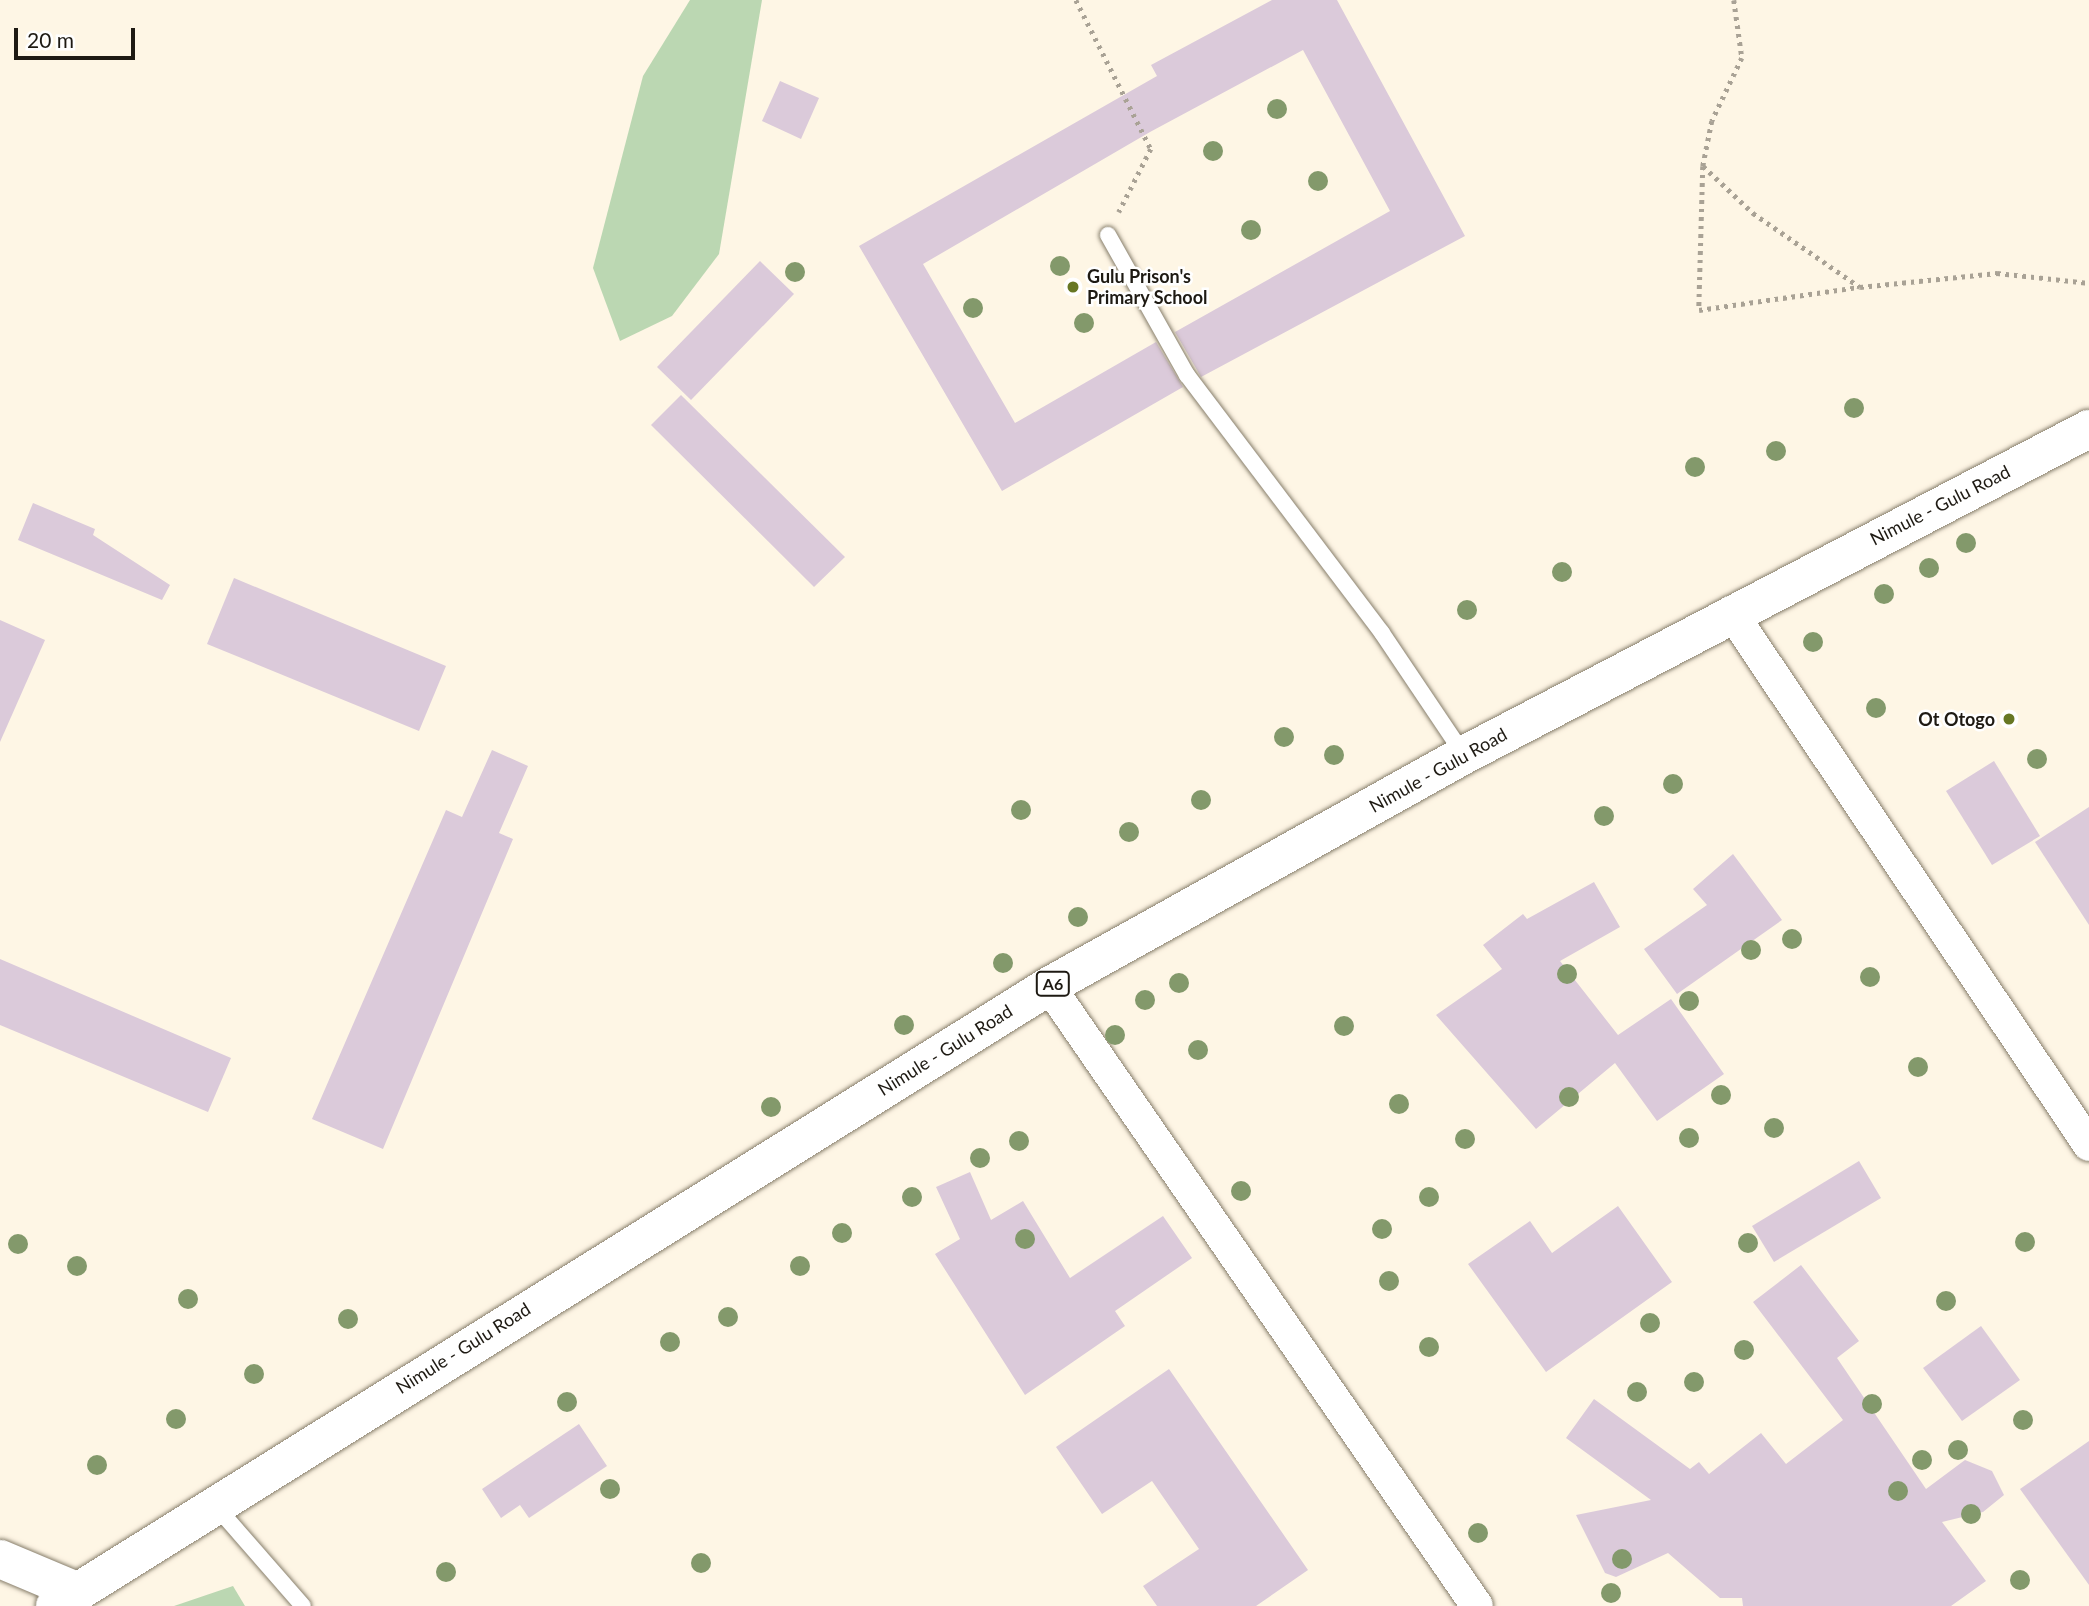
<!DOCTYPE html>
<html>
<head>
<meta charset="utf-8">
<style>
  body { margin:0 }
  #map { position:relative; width:2089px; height:1606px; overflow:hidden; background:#fef6e5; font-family:Lato,sans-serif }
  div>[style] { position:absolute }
  .green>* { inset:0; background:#bbd7b2 }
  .building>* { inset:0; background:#dbcada }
  .path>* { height:4.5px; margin-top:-2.25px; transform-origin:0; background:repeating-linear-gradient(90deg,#a9a295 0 3.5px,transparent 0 8.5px) }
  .roads { filter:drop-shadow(0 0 2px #877e6b) drop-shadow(0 0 2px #877e6b) }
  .lane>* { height:16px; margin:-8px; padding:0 8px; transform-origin:8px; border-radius:8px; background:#fff }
  .street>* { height:32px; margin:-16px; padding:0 16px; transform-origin:16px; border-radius:16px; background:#fff }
  .secondary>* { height:38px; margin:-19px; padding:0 19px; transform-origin:19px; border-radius:19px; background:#fff }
  .primary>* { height:38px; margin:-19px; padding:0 19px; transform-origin:19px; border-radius:19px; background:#fff }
  .trees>* { width:20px; height:20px; margin:-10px; border-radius:50%; background:#83996b }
  .dots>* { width:19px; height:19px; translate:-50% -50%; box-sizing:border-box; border:4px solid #fff; border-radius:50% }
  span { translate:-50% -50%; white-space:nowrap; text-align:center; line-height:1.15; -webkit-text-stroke:5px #fff; paint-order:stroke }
  .shield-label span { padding:2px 5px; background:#fff; border:2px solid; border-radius:5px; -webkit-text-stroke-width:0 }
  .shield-label { font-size:16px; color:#1e1a13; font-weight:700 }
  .poi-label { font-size:18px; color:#1e1a13; font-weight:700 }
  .left { translate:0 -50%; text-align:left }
  .right { translate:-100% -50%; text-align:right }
  .street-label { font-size:18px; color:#1e1a13 }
  .scale { position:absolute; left:14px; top:28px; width:121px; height:32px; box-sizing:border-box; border:4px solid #1e1a13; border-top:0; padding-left:9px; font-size:21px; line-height:24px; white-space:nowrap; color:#1e1a13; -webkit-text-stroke:5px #fff; paint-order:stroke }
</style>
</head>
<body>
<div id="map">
  <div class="green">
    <i style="clip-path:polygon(690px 0,762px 0,719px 254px,672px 316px,620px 341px,593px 268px,643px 76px)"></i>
    <i style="clip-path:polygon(233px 1586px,245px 1606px,174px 1606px)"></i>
  </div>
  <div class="building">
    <i style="clip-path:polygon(1272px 0,1337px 0,1465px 236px,1201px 377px,1175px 332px,1390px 211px,1303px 50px,1150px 132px,923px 264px,1015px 423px,1156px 342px,1183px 387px,1002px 491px,859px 246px,1157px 76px,1151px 65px)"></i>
    <i style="clip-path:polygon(780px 81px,819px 98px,801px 139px,762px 121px)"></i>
    <i style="clip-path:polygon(760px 261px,794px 294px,691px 400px,657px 367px)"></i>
    <i style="clip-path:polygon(681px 395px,845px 557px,814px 587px,651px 425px)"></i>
    <i style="clip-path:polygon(33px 503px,95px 529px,93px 535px,170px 585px,162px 600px,18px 540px)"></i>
    <i style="clip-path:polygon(234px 578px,446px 666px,419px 731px,207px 644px)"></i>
    <i style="clip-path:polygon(0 620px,45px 640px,0 742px)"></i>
    <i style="clip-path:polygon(492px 750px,528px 766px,499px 833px,513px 839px,383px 1149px,312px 1119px,446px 810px,462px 817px)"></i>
    <i style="clip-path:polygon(1994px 761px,2040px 836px,1992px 865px,1946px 791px)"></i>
    <i style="clip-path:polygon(2089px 807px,2089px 925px,2035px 842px)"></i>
    <i style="clip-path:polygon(1733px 854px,1782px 920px,1677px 994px,1644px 949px,1707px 905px,1693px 889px)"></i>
    <i style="clip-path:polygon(1594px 882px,1620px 927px,1560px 961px,1618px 1035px,1671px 999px,1724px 1074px,1657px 1121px,1615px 1063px,1536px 1129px,1436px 1015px,1502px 969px,1483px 945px,1523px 914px,1527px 919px)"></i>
    <i style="clip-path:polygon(0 959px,231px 1058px,208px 1112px,0 1025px)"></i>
    <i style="clip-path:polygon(1859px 1161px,1881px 1198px,1774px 1262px,1752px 1226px)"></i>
    <i style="clip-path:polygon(970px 1172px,991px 1220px,1023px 1201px,1070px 1278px,1163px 1216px,1192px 1258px,1115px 1311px,1125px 1326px,1025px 1395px,935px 1254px,960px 1239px,936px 1187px)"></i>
    <i style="clip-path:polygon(1618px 1206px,1672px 1282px,1546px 1372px,1468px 1264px,1530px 1221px,1552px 1253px)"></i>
    <i style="clip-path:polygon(1801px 1265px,1859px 1341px,1837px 1358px,1926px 1489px,1965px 1460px,1992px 1471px,2004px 1495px,1983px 1512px,1942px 1522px,1986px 1581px,1951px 1606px,1743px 1606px,1742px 1598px,1720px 1598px,1668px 1553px,1616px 1577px,1605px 1573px,1576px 1515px,1651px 1500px,1566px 1438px,1594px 1399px,1690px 1469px,1699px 1462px,1709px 1474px,1761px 1433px,1786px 1464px,1843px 1420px,1753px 1302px)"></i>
    <i style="clip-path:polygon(1981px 1326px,2020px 1380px,1962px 1421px,1923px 1368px)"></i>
    <i style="clip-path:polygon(1169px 1369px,1308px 1570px,1256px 1606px,1157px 1606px,1143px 1586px,1199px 1549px,1152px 1481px,1102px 1514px,1056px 1447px)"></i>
    <i style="clip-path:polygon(579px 1424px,607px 1466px,529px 1518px,520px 1505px,501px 1518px,482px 1489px)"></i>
    <i style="clip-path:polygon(2089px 1441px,2089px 1585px,2020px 1489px)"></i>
  </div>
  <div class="path">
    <i style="left:1076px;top:0;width:167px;rotate:63.3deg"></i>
    <i style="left:1151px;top:149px;width:71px;rotate:116.9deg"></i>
    <i style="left:1734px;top:0;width:59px;rotate:82.1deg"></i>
    <i style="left:1742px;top:58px;width:70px;rotate:115.5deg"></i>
    <i style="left:1712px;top:121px;width:46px;rotate:101.3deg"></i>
    <i style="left:1703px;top:166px;width:69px;rotate:43.2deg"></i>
    <i style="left:1753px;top:213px;width:130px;rotate:34.7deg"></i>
    <i style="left:1860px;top:287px;width:138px;rotate:-5.8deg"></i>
    <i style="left:1997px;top:273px;width:93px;rotate:6.2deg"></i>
    <i style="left:1703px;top:166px;width:144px;rotate:91.6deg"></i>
    <i style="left:1699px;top:310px;width:162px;rotate:-8.2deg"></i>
  </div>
  <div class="roads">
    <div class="lane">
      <i style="left:1108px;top:235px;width:161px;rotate:60.6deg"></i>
      <i style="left:1187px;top:375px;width:323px;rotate:52.9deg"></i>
      <i style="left:1382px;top:633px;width:147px;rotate:56.1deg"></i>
      <i style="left:214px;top:1504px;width:135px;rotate:48.9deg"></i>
    </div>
    <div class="street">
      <i style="left:1731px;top:612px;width:642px;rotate:56.11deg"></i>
      <i style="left:1049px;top:986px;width:753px;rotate:55.38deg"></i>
    </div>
    <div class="secondary">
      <i style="left:0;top:1559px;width:82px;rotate:22.8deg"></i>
    </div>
    <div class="primary">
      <i style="left:55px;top:1606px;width:1172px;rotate:-31.95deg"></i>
      <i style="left:1049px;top:986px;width:475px;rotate:-29.1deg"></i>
      <i style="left:1464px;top:755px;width:705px;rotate:-27.55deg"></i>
    </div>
  </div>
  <div class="trees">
    <i style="left:1277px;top:109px"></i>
    <i style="left:1213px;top:151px"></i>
    <i style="left:1318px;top:181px"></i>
    <i style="left:1251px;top:230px"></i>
    <i style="left:1060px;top:266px"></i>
    <i style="left:795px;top:272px"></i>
    <i style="left:973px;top:308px"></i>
    <i style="left:1084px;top:323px"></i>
    <i style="left:1854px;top:408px"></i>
    <i style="left:1776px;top:451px"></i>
    <i style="left:1695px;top:467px"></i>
    <i style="left:1966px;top:543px"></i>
    <i style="left:1929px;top:568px"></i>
    <i style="left:1562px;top:572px"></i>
    <i style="left:1884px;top:594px"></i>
    <i style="left:1467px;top:610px"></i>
    <i style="left:1813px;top:642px"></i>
    <i style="left:1876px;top:708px"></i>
    <i style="left:1284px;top:737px"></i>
    <i style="left:1334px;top:755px"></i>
    <i style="left:2037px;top:759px"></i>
    <i style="left:1673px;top:784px"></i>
    <i style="left:1201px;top:800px"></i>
    <i style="left:1021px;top:810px"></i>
    <i style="left:1604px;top:816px"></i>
    <i style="left:1129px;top:832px"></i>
    <i style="left:1078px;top:917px"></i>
    <i style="left:1792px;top:939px"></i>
    <i style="left:1751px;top:950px"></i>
    <i style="left:1003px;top:963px"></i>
    <i style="left:1567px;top:974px"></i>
    <i style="left:1870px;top:977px"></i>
    <i style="left:1179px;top:983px"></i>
    <i style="left:1145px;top:1000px"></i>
    <i style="left:1689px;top:1001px"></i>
    <i style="left:904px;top:1025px"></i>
    <i style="left:1344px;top:1026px"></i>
    <i style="left:1115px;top:1035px"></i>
    <i style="left:1198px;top:1050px"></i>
    <i style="left:1918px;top:1067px"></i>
    <i style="left:1721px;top:1095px"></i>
    <i style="left:1569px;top:1097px"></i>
    <i style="left:1399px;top:1104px"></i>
    <i style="left:771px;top:1107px"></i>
    <i style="left:1774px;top:1128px"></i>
    <i style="left:1689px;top:1138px"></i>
    <i style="left:1465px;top:1139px"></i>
    <i style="left:1019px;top:1141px"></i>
    <i style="left:980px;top:1158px"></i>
    <i style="left:1241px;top:1191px"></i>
    <i style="left:912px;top:1197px"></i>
    <i style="left:1429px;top:1197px"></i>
    <i style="left:1382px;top:1229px"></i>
    <i style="left:842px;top:1233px"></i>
    <i style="left:1025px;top:1239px"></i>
    <i style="left:2025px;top:1242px"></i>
    <i style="left:1748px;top:1243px"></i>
    <i style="left:18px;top:1244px"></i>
    <i style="left:77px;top:1266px"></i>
    <i style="left:800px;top:1266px"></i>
    <i style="left:1389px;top:1281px"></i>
    <i style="left:188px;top:1299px"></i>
    <i style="left:1946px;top:1301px"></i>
    <i style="left:728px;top:1317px"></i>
    <i style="left:348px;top:1319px"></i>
    <i style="left:1650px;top:1323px"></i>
    <i style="left:670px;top:1342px"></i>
    <i style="left:1429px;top:1347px"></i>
    <i style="left:1744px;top:1350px"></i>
    <i style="left:254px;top:1374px"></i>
    <i style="left:1694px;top:1382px"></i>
    <i style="left:1637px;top:1392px"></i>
    <i style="left:567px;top:1402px"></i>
    <i style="left:1872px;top:1404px"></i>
    <i style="left:176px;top:1419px"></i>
    <i style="left:2023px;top:1420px"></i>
    <i style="left:1958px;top:1450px"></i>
    <i style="left:1922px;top:1460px"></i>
    <i style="left:97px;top:1465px"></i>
    <i style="left:610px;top:1489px"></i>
    <i style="left:1898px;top:1491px"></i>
    <i style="left:1971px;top:1514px"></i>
    <i style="left:1478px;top:1533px"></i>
    <i style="left:1622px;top:1559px"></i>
    <i style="left:701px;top:1563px"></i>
    <i style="left:446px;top:1572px"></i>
    <i style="left:2020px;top:1580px"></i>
    <i style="left:1611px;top:1593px"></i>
  </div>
  <div class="dots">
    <i style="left:1073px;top:287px;background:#677724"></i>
    <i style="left:2009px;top:719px;background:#677724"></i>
  </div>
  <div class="shield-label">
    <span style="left:1053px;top:984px">A6</span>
  </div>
  <div class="poi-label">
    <span class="left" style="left:1087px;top:287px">Gulu Prison's<br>Primary School</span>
    <span class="right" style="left:1995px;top:719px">Ot Otogo</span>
  </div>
  <div class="street-label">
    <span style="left:1940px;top:505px;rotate:-27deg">Nimule - Gulu Road</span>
    <span style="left:1438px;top:770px;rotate:-29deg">Nimule - Gulu Road</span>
    <span style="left:945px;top:1050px;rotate:-32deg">Nimule - Gulu Road</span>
    <span style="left:463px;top:1348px;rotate:-32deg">Nimule - Gulu Road</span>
  </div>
  <div class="scale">20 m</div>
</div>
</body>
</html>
